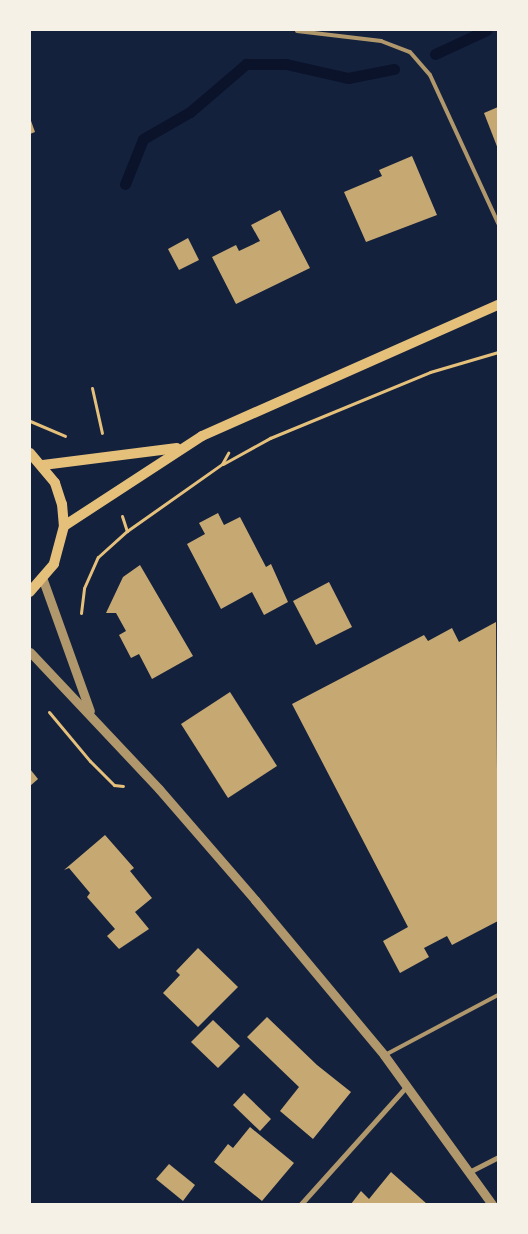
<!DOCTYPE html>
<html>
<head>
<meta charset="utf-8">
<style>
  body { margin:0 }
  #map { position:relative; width:528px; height:1234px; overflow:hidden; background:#14213d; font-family:"Roboto Condensed",sans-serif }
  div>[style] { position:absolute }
  .stream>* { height:11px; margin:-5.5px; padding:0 5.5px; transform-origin:5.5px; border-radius:5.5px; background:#0b132b }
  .building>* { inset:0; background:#c6a872 }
  .path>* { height:3px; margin:-1.5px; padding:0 1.5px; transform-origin:1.5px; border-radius:1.5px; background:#e5c07b }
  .service>* { height:4px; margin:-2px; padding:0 2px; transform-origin:2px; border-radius:2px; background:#b1986c }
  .minor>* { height:5px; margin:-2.5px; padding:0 2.5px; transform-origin:2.5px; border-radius:2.5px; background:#b1986c }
  .tertiary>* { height:9px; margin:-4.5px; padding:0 4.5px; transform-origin:4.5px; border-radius:4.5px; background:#b1986c }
  .secondary>* { height:10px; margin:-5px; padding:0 5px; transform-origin:5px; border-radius:5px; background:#e5c07b }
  span { translate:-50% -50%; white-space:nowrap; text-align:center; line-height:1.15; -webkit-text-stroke:5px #f6f1e7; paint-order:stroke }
  .frame { position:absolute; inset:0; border:31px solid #f6f1e7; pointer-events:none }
</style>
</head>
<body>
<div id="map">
  <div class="stream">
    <i style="left:435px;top:54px;width:57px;rotate:-24.8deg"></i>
    <i style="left:125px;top:184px;width:48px;rotate:-68.2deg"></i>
    <i style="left:143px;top:139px;width:54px;rotate:-29.9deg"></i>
    <i style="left:190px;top:112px;width:74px;rotate:-40.6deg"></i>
    <i style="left:246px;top:64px;width:40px"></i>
    <i style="left:286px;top:64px;width:64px;rotate:12.7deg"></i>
    <i style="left:348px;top:78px;width:47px;rotate:-11.1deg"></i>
  </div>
  <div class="building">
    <i style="clip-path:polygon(498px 107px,498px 149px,484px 113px)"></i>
    <i style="clip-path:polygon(30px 118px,35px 132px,30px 134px)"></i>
    <i style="clip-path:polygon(412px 156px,437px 215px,366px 242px,344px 192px,382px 176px,379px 170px)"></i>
    <i style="clip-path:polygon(280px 210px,310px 268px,236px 304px,212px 257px,236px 245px,239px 251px,260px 241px,251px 225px)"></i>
    <i style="clip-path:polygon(188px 238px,199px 260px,179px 270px,168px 249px)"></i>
    <i style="clip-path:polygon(218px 513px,224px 525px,240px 517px,266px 567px,271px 564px,288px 602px,264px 615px,252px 592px,221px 609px,187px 544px,205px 534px,199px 523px)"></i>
    <i style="clip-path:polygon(140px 565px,193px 656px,152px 679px,139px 654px,131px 658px,119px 635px,126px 631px,116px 613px,106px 613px,123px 577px)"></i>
    <i style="clip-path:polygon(329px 582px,352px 627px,316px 645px,293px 601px)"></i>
    <i style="clip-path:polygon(496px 622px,498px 921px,452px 945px,447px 936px,424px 948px,429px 957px,400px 973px,383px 941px,408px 927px,292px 704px,424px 635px,428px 641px,452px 628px,459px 642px)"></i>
    <i style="clip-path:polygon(230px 692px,277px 766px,228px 798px,181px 724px)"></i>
    <i style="clip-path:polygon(30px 769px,38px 779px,30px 786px)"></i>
    <i style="clip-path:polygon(105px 835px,134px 868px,130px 871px,152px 898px,135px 912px,149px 929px,119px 949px,107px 936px,115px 929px,87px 897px,90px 893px,69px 868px,64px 870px)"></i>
    <i style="clip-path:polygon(198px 948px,238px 987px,198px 1027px,163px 993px,180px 975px,176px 971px)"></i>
    <i style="clip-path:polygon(267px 1017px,317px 1065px,351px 1092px,313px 1139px,280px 1111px,299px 1087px,247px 1037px)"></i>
    <i style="clip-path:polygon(213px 1020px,240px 1046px,218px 1068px,191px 1042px)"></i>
    <i style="clip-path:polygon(244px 1093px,271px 1119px,260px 1131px,233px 1105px)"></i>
    <i style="clip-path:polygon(250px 1127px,294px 1163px,262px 1201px,214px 1162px,228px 1144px,233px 1148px)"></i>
    <i style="clip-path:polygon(169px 1164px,195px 1185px,183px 1201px,156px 1179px)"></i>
    <i style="clip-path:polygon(391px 1172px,427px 1204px,351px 1204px,361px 1191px,369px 1199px)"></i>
  </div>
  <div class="path">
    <i style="left:92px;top:388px;width:46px;rotate:77.5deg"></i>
    <i style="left:30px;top:421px;width:38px;rotate:23deg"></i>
    <i style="left:223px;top:464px;width:54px;rotate:-29deg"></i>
    <i style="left:270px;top:438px;width:173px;rotate:-22.4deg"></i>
    <i style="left:430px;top:372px;width:71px;rotate:-16.4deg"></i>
    <i style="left:122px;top:516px;width:16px;rotate:72deg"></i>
    <i style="left:81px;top:613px;width:25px;rotate:-83deg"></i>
    <i style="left:84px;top:588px;width:34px;rotate:-66deg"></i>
    <i style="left:98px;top:557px;width:39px;rotate:-42deg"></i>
    <i style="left:127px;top:531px;width:116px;rotate:-35.2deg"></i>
    <i style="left:222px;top:464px;width:13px;rotate:-61deg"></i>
    <i style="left:49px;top:712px;width:64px;rotate:50.1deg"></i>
    <i style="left:90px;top:761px;width:34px;rotate:45deg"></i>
    <i style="left:114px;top:785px;width:9px;rotate:6deg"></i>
  </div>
  <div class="service">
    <i style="left:297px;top:31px;width:85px;rotate:6.8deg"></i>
    <i style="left:381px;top:41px;width:31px;rotate:21deg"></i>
    <i style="left:410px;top:52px;width:30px;rotate:49deg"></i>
    <i style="left:430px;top:75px;width:163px;rotate:65.3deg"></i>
    <i style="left:385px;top:1055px;width:128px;rotate:-28deg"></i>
  </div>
  <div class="minor">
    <i style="left:469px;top:1172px;width:33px;rotate:-27deg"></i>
    <i style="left:301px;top:1204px;width:159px;rotate:-48.1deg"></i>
  </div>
  <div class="tertiary">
    <i style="left:43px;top:580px;width:139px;rotate:70.3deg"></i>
    <i style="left:30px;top:652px;width:188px;rotate:46.7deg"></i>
    <i style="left:159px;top:789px;width:147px;rotate:49.1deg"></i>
    <i style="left:255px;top:900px;width:202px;rotate:50.2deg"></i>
    <i style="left:384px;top:1055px;width:184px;rotate:54.1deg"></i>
  </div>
  <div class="secondary">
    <i style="left:30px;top:453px;width:39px;rotate:50deg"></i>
    <i style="left:55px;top:483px;width:22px;rotate:72deg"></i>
    <i style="left:62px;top:504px;width:22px;rotate:85deg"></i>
    <i style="left:64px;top:526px;width:39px;rotate:105deg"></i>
    <i style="left:54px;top:564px;width:37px;rotate:131deg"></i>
    <i style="left:43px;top:465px;width:135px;rotate:-7.2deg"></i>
    <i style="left:64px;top:526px;width:165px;rotate:-33.1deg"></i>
    <i style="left:202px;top:436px;width:324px;rotate:-23.9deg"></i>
  </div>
  <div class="frame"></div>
</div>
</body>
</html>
